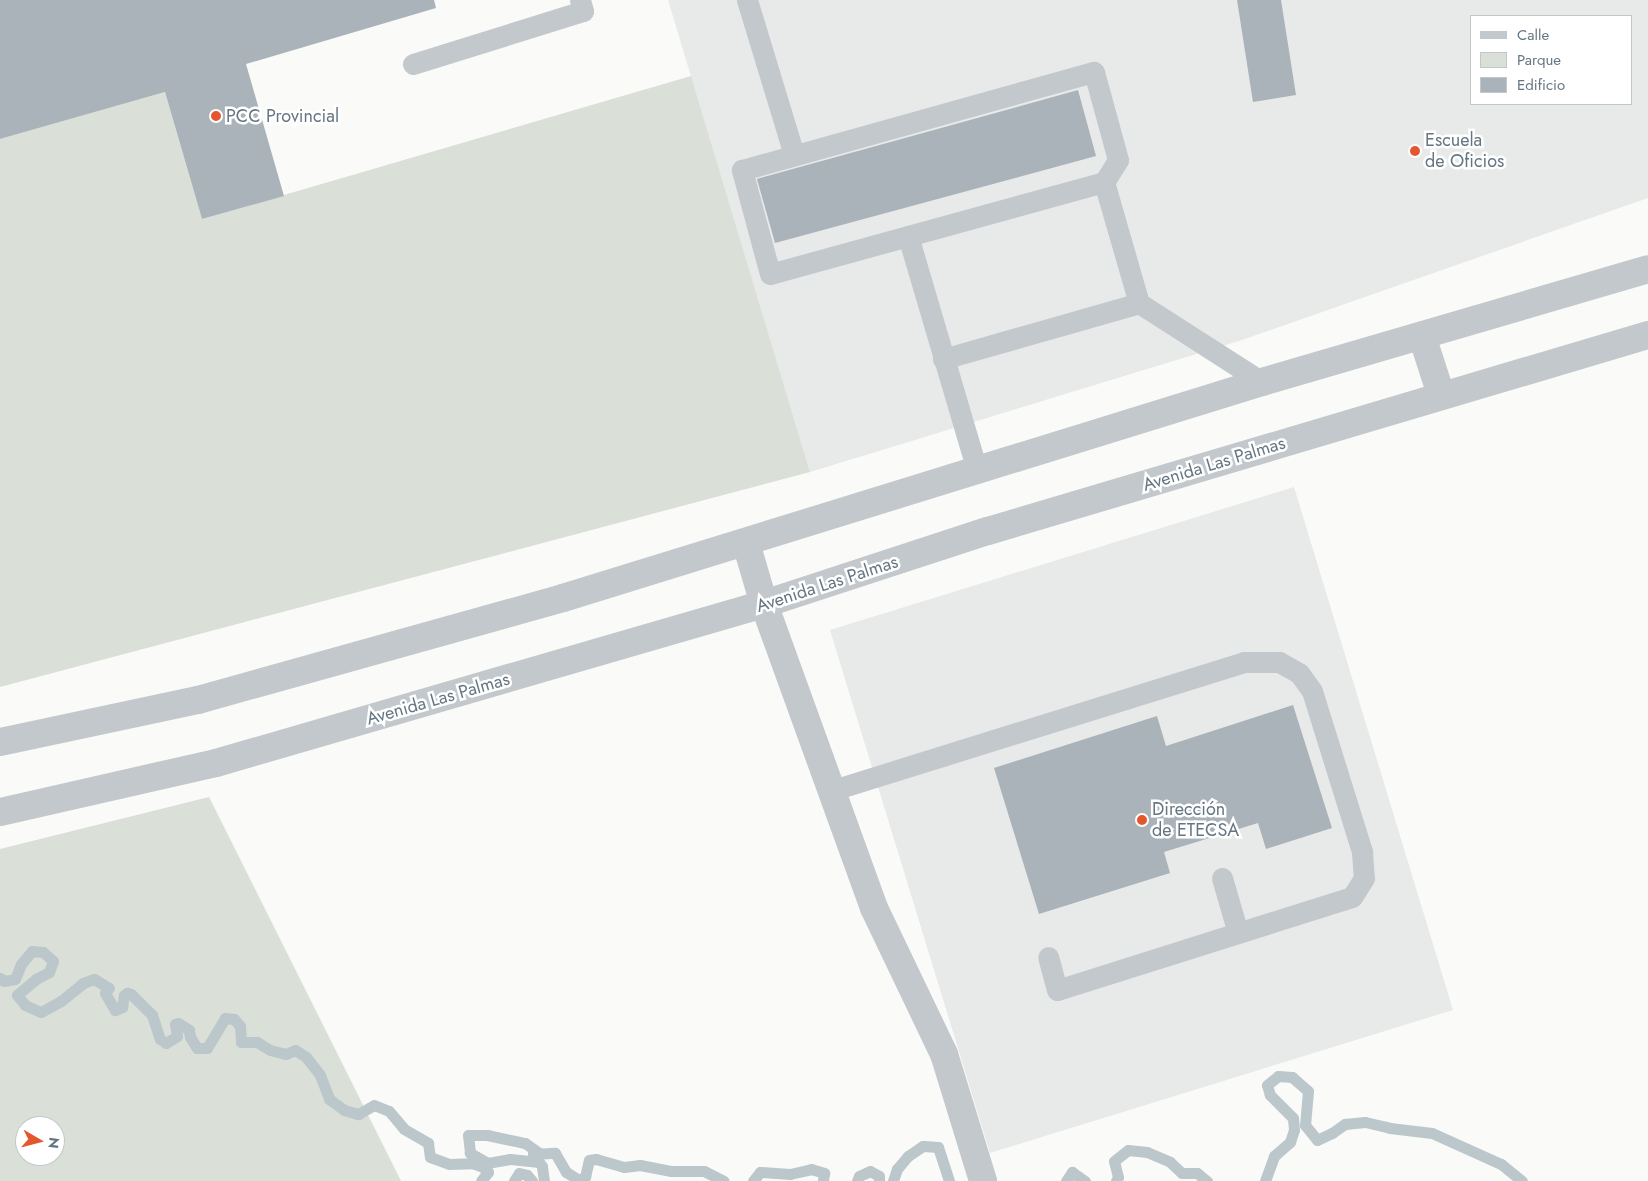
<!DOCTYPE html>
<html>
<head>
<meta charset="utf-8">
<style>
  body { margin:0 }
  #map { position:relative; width:1648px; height:1181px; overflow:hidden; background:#fafaf8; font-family:Jost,sans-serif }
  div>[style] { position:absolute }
  .built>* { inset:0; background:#e8e9e9 }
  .green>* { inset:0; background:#dadfd7 }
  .stream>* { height:11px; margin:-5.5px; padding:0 5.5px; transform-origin:5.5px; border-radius:5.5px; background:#bbc7cb }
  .building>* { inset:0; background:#aab3b9 }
  .service>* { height:21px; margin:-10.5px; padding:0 10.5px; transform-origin:10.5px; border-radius:10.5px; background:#c3c8cc }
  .minor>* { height:28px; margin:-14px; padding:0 14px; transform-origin:14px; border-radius:14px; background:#c3c8cc }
  .tertiary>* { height:28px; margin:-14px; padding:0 14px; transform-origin:14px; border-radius:14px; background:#c3c8cc }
  .dots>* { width:14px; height:14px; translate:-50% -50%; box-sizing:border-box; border:2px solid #fff; border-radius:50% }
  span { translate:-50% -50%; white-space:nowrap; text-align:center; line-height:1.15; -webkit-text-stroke:5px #fff; paint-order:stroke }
  .poi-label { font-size:18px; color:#657683 }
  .left { translate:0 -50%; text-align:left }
  .street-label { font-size:18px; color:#657683 }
  .legend { position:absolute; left:1470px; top:15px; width:162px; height:90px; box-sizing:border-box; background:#fff; border:1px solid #c1c8cd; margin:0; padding:6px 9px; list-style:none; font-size:15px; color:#657683 }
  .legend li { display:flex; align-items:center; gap:10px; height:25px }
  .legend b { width:25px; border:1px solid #c1c8cd }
  .north { position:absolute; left:15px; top:1116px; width:50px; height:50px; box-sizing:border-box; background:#fff; border:1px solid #c1c8cd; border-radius:50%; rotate:98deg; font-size:14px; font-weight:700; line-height:20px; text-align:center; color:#657683 }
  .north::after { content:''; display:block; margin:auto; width:18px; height:22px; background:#e4572e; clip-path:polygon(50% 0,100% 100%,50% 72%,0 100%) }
</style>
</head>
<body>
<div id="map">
  <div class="built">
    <i style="clip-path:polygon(evenodd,668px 0,1648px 0,1648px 198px,1239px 341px,810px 472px,668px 0,1472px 16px,1632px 16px,1632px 104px,1472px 104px,1472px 16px)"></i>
    <i style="clip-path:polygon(1294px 487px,1453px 1010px,990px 1153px,830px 630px)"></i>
  </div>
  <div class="green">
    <i style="clip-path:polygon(691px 76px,810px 472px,0 687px,0 139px,165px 92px,202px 219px)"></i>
    <i style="clip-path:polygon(evenodd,209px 797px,401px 1181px,0 1181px,0 849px,209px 797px,25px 1126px,55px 1126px,55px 1156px,25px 1156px,25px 1126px)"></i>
  </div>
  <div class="stream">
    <i style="left:0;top:978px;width:5px;rotate:37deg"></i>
    <i style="left:4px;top:981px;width:11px;rotate:-10deg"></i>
    <i style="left:15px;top:979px;width:16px;rotate:-68deg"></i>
    <i style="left:21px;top:964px;width:17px;rotate:-50deg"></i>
    <i style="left:32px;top:951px;width:11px;rotate:5deg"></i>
    <i style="left:43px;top:952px;width:13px;rotate:42deg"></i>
    <i style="left:53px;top:961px;width:12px;rotate:110deg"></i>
    <i style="left:49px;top:972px;width:15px;rotate:152deg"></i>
    <i style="left:36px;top:979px;width:25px;rotate:140deg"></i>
    <i style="left:17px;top:995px;width:13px;rotate:51deg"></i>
    <i style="left:25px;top:1005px;width:17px;rotate:24deg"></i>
    <i style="left:41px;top:1012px;width:23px;rotate:-29deg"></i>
    <i style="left:61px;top:1001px;width:28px;rotate:-39deg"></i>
    <i style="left:83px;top:983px;width:12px;rotate:-20deg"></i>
    <i style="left:94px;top:979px;width:17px;rotate:31deg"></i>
    <i style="left:109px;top:988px;width:6px;rotate:129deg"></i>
    <i style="left:105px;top:993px;width:20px;rotate:60deg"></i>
    <i style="left:115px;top:1010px;width:8px;rotate:-23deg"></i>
    <i style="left:122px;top:1007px;width:12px;rotate:-81deg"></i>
    <i style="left:124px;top:995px;width:4px;rotate:-34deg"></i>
    <i style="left:127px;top:993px;width:4px;rotate:14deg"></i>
    <i style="left:131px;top:994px;width:30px;rotate:45deg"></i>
    <i style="left:152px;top:1015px;width:25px;rotate:72deg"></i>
    <i style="left:160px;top:1039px;width:7px;rotate:34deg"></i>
    <i style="left:166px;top:1043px;width:13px;rotate:-32deg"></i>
    <i style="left:177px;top:1036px;width:12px;rotate:-99deg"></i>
    <i style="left:175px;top:1024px;width:3px;rotate:-18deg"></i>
    <i style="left:178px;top:1023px;width:13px;rotate:32deg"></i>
    <i style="left:189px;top:1030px;width:7px;rotate:82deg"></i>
    <i style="left:190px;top:1037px;width:13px;rotate:58deg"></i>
    <i style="left:197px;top:1048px;width:10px"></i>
    <i style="left:207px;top:1048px;width:35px;rotate:-59deg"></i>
    <i style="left:225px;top:1018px;width:9px;rotate:6deg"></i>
    <i style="left:234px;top:1019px;width:9px;rotate:49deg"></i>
    <i style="left:240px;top:1026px;width:16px;rotate:86deg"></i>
    <i style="left:241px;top:1042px;width:16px"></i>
    <i style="left:257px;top:1042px;width:15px;rotate:32deg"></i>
    <i style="left:270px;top:1050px;width:16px;rotate:14deg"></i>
    <i style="left:286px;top:1054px;width:10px;rotate:-24deg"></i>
    <i style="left:295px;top:1050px;width:13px;rotate:32deg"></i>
    <i style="left:306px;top:1057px;width:23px;rotate:52deg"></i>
    <i style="left:320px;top:1075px;width:26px;rotate:69deg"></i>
    <i style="left:329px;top:1099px;width:19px;rotate:36deg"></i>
    <i style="left:344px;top:1110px;width:15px;rotate:16deg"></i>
    <i style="left:358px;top:1114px;width:18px;rotate:-29deg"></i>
    <i style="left:374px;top:1105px;width:16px;rotate:22deg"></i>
    <i style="left:389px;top:1111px;width:23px;rotate:50deg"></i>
    <i style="left:404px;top:1129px;width:28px;rotate:30deg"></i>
    <i style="left:428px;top:1143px;width:14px;rotate:82deg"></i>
    <i style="left:430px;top:1157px;width:20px;rotate:20deg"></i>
    <i style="left:449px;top:1164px;width:23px;rotate:-2deg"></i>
    <i style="left:472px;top:1163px;width:12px;rotate:20deg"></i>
    <i style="left:483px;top:1167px;width:7px;rotate:45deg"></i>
    <i style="left:488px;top:1172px;width:11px;rotate:128deg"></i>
    <i style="left:539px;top:1162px;width:29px;rotate:-174deg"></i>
    <i style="left:510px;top:1159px;width:22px;rotate:170deg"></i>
    <i style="left:488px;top:1163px;width:21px;rotate:-151deg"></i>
    <i style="left:470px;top:1153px;width:18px;rotate:-96deg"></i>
    <i style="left:468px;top:1135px;width:19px"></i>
    <i style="left:487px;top:1135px;width:39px;rotate:12deg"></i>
    <i style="left:525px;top:1143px;width:19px;rotate:35deg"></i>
    <i style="left:514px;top:1181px;width:9px;rotate:-58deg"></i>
    <i style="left:519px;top:1173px;width:8px;rotate:14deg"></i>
    <i style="left:527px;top:1175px;width:8px;rotate:50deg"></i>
    <i style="left:544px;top:1181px;width:15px;rotate:-98deg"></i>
    <i style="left:542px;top:1166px;width:15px;rotate:-127deg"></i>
    <i style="left:533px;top:1154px;width:22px;rotate:-3deg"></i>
    <i style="left:555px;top:1153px;width:22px;rotate:60deg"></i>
    <i style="left:566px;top:1172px;width:15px;rotate:32deg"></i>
    <i style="left:579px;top:1180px;width:7px;rotate:-27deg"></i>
    <i style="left:585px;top:1177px;width:17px;rotate:-77deg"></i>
    <i style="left:589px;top:1160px;width:7px;rotate:-8deg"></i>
    <i style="left:596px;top:1159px;width:29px;rotate:16deg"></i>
    <i style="left:624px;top:1167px;width:16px;rotate:-7deg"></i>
    <i style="left:640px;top:1165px;width:32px;rotate:11deg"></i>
    <i style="left:671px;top:1171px;width:33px"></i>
    <i style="left:704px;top:1171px;width:22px;rotate:27deg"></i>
    <i style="left:753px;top:1181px;width:11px;rotate:-52deg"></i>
    <i style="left:760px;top:1172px;width:30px;rotate:4deg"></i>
    <i style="left:790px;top:1174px;width:22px;rotate:-13deg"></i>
    <i style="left:811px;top:1169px;width:14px;rotate:17deg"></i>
    <i style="left:824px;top:1173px;width:8px;rotate:97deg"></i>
    <i style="left:857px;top:1181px;width:5px;rotate:-68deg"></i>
    <i style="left:859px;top:1176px;width:12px;rotate:-24deg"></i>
    <i style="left:870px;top:1171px;width:10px;rotate:29deg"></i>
    <i style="left:879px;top:1176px;width:5px;rotate:90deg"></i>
    <i style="left:893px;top:1181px;width:13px;rotate:-72deg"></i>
    <i style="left:897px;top:1169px;width:17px;rotate:-50deg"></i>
    <i style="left:908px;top:1156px;width:18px;rotate:-34deg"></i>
    <i style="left:923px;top:1146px;width:15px;rotate:4deg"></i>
    <i style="left:938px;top:1147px;width:36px;rotate:72deg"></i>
    <i style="left:1066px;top:1181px;width:11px;rotate:-56deg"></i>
    <i style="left:1072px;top:1172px;width:16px;rotate:35deg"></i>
    <i style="left:1116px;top:1181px;width:4px;rotate:-63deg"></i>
    <i style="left:1118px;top:1177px;width:16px;rotate:-104deg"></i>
    <i style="left:1114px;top:1161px;width:18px;rotate:-38deg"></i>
    <i style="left:1128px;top:1150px;width:19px;rotate:6deg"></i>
    <i style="left:1147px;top:1152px;width:25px;rotate:23deg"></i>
    <i style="left:1170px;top:1162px;width:16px;rotate:43deg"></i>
    <i style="left:1182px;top:1173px;width:15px"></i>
    <i style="left:1197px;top:1173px;width:13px;rotate:39deg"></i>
    <i style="left:1265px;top:1181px;width:27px;rotate:-70deg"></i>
    <i style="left:1274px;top:1156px;width:21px;rotate:-41deg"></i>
    <i style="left:1290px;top:1142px;width:13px;rotate:-72deg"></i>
    <i style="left:1294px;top:1130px;width:12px;rotate:-95deg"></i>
    <i style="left:1293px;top:1118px;width:33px;rotate:-135deg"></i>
    <i style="left:1270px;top:1095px;width:10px;rotate:-107deg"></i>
    <i style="left:1267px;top:1085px;width:14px;rotate:-39deg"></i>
    <i style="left:1278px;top:1076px;width:14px;rotate:4deg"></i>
    <i style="left:1292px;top:1077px;width:21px;rotate:41deg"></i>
    <i style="left:1308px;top:1091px;width:34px;rotate:95deg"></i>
    <i style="left:1305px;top:1125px;width:19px;rotate:51deg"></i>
    <i style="left:1317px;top:1140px;width:17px;rotate:-25deg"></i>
    <i style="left:1332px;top:1133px;width:16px;rotate:-35deg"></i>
    <i style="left:1345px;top:1124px;width:20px;rotate:-6deg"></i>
    <i style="left:1365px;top:1122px;width:26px;rotate:13deg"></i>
    <i style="left:1390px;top:1128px;width:42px;rotate:6.8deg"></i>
    <i style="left:1432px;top:1133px;width:76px;rotate:24.2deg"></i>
    <i style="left:1501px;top:1164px;width:27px;rotate:39deg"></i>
  </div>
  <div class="building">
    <i style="clip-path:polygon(0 0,434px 0,436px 8px,246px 64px,284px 196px,202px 219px,165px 92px,0 139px)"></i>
    <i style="clip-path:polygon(1237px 0,1281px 0,1296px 95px,1253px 102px)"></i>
    <i style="clip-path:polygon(1078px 90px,1096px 156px,775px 243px,757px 179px)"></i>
    <i style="clip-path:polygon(1293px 705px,1332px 828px,1266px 849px,1258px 823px,1164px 852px,1170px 873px,1039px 914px,994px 768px,1157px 716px,1166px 746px)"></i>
  </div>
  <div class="service">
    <i style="left:747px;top:0;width:162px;rotate:73.1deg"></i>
    <i style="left:413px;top:64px;width:178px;rotate:-17.3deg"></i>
    <i style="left:583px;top:11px;width:11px;rotate:-105deg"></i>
    <i style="left:1104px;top:182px;width:346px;rotate:164.6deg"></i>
    <i style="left:770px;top:274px;width:108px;rotate:-105.1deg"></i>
    <i style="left:742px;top:170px;width:365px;rotate:-15.6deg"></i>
    <i style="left:1094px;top:72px;width:91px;rotate:74.7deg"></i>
    <i style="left:1118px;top:160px;width:26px;rotate:122deg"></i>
    <i style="left:1104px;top:182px;width:126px;rotate:73.9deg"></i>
    <i style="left:908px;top:236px;width:244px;rotate:73.6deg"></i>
    <i style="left:943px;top:359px;width:204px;rotate:-15.9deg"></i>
    <i style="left:1139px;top:303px;width:146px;rotate:32.7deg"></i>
    <i style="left:830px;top:791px;width:434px;rotate:-17.3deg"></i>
    <i style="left:1244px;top:662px;width:35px"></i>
    <i style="left:1279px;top:662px;width:23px;rotate:29deg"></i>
    <i style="left:1299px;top:673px;width:22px;rotate:54deg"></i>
    <i style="left:1312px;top:691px;width:169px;rotate:72.7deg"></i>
    <i style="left:1362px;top:852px;width:26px;rotate:86deg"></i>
    <i style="left:1364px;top:878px;width:22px;rotate:122deg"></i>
    <i style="left:1352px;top:897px;width:309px;rotate:162.5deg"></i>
    <i style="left:1057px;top:990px;width:34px;rotate:-105deg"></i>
    <i style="left:1222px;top:878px;width:57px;rotate:73.8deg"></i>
  </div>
  <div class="minor">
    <i style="left:746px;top:543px;width:64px;rotate:73.6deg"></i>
    <i style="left:764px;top:604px;width:323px;rotate:70.1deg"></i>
    <i style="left:874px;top:908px;width:162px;rotate:64.4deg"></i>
    <i style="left:944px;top:1054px;width:133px;rotate:72.9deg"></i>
  </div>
  <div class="tertiary">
    <i style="left:1422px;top:336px;width:62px;rotate:72.1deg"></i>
    <i style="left:0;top:742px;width:202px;rotate:-12deg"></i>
    <i style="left:198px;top:700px;width:379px;rotate:-15.6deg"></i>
    <i style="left:563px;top:598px;width:732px;rotate:-17.17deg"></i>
    <i style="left:1262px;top:382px;width:402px;rotate:-16.3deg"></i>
    <i style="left:0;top:812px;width:221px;rotate:-12.8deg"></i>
    <i style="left:216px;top:763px;width:571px;rotate:-16.18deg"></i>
    <i style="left:764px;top:604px;width:236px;rotate:-18.1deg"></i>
    <i style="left:988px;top:531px;width:688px;rotate:-16.54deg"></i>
  </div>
  <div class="dots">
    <i style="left:216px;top:116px;background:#e4572e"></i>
    <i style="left:1415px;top:151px;background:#e4572e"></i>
    <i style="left:1142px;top:820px;background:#e4572e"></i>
  </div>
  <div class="poi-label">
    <span class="left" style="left:226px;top:116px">PCC Provincial</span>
    <span class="left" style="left:1425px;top:151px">Escuela<br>de Oficios</span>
    <span class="left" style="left:1152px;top:820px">Dirección<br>de ETECSA</span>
  </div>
  <div class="street-label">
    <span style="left:1214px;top:464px;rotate:-17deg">Avenida Las Palmas</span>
    <span style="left:827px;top:584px;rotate:-18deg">Avenida Las Palmas</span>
    <span style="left:438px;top:699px;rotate:-16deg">Avenida Las Palmas</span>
  </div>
  <ul class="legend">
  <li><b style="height:6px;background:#c3c8cc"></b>Calle</li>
  <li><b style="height:14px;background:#dadfd7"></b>Parque</li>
  <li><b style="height:14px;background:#aab3b9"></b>Edificio</li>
  </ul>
  <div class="north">N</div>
</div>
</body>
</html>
